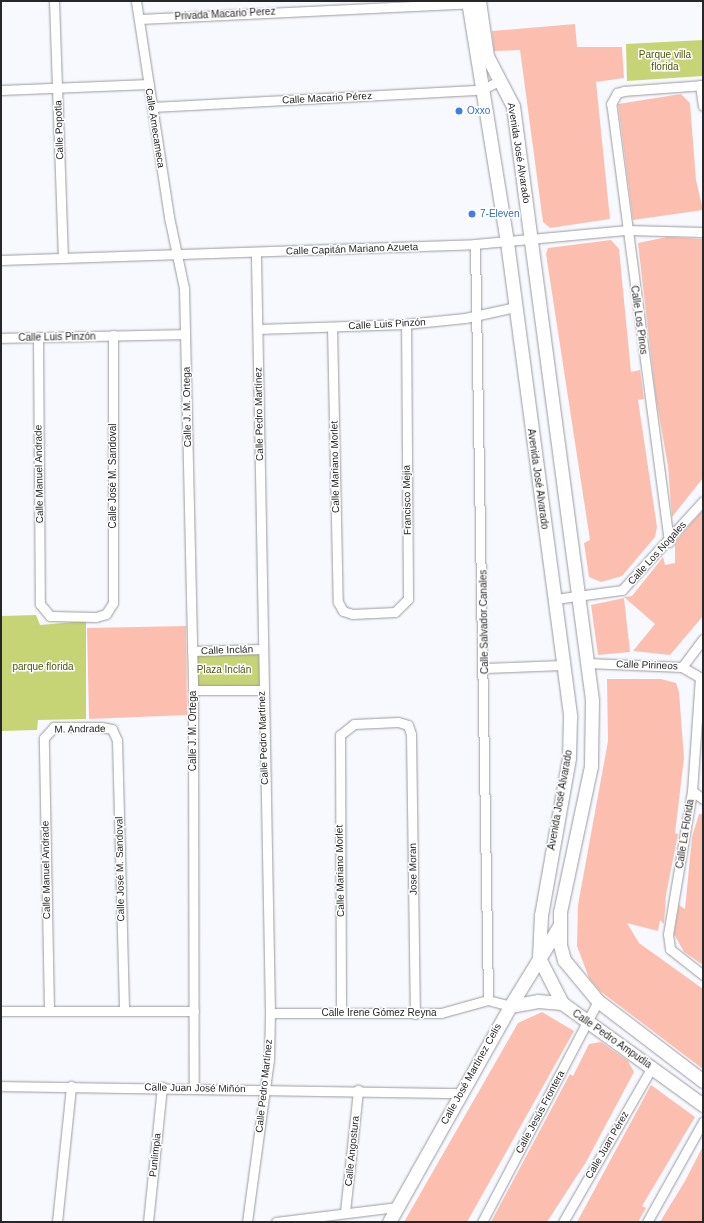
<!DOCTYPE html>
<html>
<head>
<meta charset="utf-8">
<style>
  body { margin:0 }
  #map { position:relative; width:704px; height:1223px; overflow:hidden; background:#f8f9fe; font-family:Arial,sans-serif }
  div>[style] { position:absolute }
  .green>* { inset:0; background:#c6d475 }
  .building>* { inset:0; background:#fcbfaf }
  .roads { filter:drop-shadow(0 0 1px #9a9a9f) drop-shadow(0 0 1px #9a9a9f) }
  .street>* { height:9px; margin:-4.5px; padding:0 4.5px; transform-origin:4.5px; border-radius:4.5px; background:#fff }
  .secondary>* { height:13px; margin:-6.5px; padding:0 6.5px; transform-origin:6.5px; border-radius:6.5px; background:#fff }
  .dots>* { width:11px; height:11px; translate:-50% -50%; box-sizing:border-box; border:2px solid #fff; border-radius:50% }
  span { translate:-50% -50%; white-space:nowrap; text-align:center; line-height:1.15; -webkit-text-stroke:3px #fff; paint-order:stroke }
  .street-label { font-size:10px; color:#272729 }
  .park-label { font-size:10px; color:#4d550b }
  .shop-label { font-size:10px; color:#366cbe }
  .left { translate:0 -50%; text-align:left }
  .frame { position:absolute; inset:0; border:2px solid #272729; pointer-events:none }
</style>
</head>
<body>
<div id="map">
  <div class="green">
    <i style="clip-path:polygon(703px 40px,703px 76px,627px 81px,626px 44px)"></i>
    <i style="clip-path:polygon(36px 615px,40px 625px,86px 621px,86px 719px,38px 720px,37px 730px,1px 731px,1px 616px)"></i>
    <i style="clip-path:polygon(262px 649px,262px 690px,193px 690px,192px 651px)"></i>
  </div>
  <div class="building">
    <i style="clip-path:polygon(575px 24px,577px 47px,622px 47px,624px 78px,596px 82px,610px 219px,550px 228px,543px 222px,520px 50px,494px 51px,492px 31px)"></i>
    <i style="clip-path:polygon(681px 94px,690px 103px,696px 180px,703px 210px,633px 220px,618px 104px)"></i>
    <i style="clip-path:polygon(667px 237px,703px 239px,703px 478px,672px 517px,668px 466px,656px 398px,638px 243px)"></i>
    <i style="clip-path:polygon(611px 240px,619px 249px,631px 372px,640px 370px,644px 399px,638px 400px,657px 527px,655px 537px,622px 576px,601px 582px,589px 577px,584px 543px,590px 540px,546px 254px,548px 248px)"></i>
    <i style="clip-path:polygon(703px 510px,703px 616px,670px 655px,633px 651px,655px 624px,624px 597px,632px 596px,663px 557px,665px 565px,675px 563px,675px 542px)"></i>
    <i style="clip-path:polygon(624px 598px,630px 652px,598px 655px,591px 605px)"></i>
    <i style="clip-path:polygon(186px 626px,187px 715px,89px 719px,87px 628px)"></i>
    <i style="clip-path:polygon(607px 679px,661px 679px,676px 683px,679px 692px,684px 758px,675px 833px,678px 834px,666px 895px,664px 924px,660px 920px,658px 931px,627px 923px,639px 943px,703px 989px,703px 1069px,600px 991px,589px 978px,577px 946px,578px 905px,608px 741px)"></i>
    <i style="clip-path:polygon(699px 814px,703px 814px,703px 965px,684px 952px,674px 934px,679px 905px,685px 909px,692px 837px)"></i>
    <i style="clip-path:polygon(542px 1012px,574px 1031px,467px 1222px,404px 1222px,518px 1023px)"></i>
    <i style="clip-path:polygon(601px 1042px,628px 1061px,634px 1072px,586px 1162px,547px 1222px,491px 1222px,570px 1074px,573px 1076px,589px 1044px)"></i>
    <i style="clip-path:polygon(651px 1085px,695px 1117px,642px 1206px,646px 1208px,638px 1222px,577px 1222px)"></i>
    <i style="clip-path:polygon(703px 1146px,703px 1222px,660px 1222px,685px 1181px)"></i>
  </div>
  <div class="roads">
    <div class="street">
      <i style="left:54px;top:1px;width:257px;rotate:88deg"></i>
      <i style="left:136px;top:1px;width:219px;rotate:81.3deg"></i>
      <i style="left:169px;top:217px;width:73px;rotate:78.1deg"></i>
      <i style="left:184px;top:288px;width:402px;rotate:88.7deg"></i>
      <i style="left:193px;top:690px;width:397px;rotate:89.9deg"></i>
      <i style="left:139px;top:19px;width:334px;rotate:-2.7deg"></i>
      <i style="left:700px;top:85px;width:21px;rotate:82deg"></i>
      <i style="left:1px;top:90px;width:148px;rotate:-2.3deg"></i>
      <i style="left:152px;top:107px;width:329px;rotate:-3deg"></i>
      <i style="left:481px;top:90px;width:20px;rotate:-27deg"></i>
      <i style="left:475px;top:244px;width:756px;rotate:89.01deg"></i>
      <i style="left:1px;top:260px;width:474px;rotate:-1.9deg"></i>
      <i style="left:475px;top:244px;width:153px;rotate:-5.3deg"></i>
      <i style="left:627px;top:230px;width:76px;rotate:1.5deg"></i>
      <i style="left:332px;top:327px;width:275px;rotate:88.8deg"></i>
      <i style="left:338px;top:602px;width:10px;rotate:61deg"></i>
      <i style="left:343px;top:611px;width:9px;rotate:18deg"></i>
      <i style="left:352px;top:614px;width:43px;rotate:-2.7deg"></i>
      <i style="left:395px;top:612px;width:18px;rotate:-45deg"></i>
      <i style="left:408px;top:599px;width:275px;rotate:-90.4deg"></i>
      <i style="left:258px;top:329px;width:148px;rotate:-1.9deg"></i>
      <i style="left:406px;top:324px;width:59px;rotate:-5.8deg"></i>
      <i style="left:465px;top:318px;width:51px;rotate:-12.4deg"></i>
      <i style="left:38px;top:337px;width:267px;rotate:89.6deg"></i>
      <i style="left:40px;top:604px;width:16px;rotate:50deg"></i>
      <i style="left:50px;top:616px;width:46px;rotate:1.2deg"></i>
      <i style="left:96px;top:617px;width:10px;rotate:-17deg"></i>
      <i style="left:106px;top:614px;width:13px;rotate:-58deg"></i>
      <i style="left:113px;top:603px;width:268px;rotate:-90deg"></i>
      <i style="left:1px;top:338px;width:184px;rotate:-1.2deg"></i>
      <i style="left:669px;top:542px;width:442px;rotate:-97.5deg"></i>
      <i style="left:611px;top:104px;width:13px;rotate:-61deg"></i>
      <i style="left:617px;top:93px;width:7px;rotate:-16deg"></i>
      <i style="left:624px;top:91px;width:79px;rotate:-4.3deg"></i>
      <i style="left:555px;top:599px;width:68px;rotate:-7.7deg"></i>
      <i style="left:622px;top:590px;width:120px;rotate:-47.7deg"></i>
      <i style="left:192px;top:651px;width:70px;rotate:-1.6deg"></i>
      <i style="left:587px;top:663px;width:95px;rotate:2.4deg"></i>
      <i style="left:682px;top:667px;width:24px;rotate:30deg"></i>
      <i style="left:682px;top:667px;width:35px;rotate:-53deg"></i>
      <i style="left:485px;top:668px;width:78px;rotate:-2.2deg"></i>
      <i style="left:700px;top:677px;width:114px;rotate:94deg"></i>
      <i style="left:692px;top:791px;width:145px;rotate:99.5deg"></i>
      <i style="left:668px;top:934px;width:15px;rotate:82deg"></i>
      <i style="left:670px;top:949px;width:42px;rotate:38.2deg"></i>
      <i style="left:193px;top:690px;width:69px"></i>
      <i style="left:692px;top:791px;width:14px;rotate:36deg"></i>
      <i style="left:49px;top:1010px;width:272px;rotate:-91.1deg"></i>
      <i style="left:44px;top:738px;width:15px;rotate:-48deg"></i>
      <i style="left:54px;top:727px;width:47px"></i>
      <i style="left:101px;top:727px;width:11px;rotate:10deg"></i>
      <i style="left:112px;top:729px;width:12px;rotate:66deg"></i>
      <i style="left:117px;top:740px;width:270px;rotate:88.5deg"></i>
      <i style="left:1px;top:1011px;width:193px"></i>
      <i style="left:270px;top:1013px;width:171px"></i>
      <i style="left:441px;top:1013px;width:49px;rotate:-15.5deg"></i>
      <i style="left:488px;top:1000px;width:23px;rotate:15deg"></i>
      <i style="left:341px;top:1013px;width:278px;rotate:-90.2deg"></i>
      <i style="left:340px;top:735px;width:18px;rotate:-38deg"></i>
      <i style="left:354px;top:724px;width:44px;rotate:-2.6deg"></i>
      <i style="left:398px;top:722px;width:10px;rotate:17deg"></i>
      <i style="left:408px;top:725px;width:9px;rotate:72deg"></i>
      <i style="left:411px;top:734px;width:280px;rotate:89.2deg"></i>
      <i style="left:1px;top:1086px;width:459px;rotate:0.9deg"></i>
      <i style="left:345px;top:1212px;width:123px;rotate:-83.9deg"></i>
      <i style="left:57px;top:1222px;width:137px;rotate:-84.1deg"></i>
      <i style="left:148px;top:1222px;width:136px;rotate:-84.1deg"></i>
      <i style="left:247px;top:1222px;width:163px;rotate:-82.3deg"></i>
      <i style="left:269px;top:1060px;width:47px;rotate:-88.8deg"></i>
      <i style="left:270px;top:1013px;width:760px;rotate:-91.06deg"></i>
      <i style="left:276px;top:1222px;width:122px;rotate:-7.1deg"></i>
      <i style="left:482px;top:1222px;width:250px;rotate:-62.3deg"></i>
      <i style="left:563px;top:1222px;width:179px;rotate:-60.1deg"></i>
      <i style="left:647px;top:1222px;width:115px;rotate:-60.8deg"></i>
    </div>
    <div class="secondary">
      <i style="left:468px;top:1px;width:244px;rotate:80.8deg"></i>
      <i style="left:507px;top:242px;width:479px;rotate:82.4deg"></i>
      <i style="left:570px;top:717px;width:41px;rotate:91.4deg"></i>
      <i style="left:569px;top:758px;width:159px;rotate:100.1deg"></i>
      <i style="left:541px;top:915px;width:43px;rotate:92.7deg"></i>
      <i style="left:539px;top:958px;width:51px;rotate:62.9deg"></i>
      <i style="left:562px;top:1003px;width:174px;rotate:35.9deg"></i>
      <i style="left:479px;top:1px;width:56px;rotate:81.7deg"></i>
      <i style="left:487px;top:56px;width:56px;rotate:62.5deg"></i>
      <i style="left:513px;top:106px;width:599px;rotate:82.42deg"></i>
      <i style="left:592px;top:700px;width:66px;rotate:90.9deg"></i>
      <i style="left:591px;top:766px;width:149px;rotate:102deg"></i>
      <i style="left:560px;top:912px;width:33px;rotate:90deg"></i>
      <i style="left:560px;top:945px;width:16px;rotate:75deg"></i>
      <i style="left:564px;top:960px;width:53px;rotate:50.3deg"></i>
      <i style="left:598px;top:1001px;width:132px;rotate:37.3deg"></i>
      <i style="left:510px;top:1006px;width:28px;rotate:-10deg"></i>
      <i style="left:538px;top:1001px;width:24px;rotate:5deg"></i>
      <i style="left:389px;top:1222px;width:248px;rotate:-60.7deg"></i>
      <i style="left:510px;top:1006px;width:92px;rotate:-58.4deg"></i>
    </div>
  </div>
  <div class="dots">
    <i style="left:459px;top:111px;background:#3f7fe0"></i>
    <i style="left:472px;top:214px;background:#3f7fe0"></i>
  </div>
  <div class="street-label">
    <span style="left:225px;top:14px;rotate:-3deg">Privada Macario Perez</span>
    <span style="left:327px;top:98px;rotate:-3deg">Calle Macario Pérez</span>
    <span style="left:155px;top:128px;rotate:81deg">Calle Amecameca</span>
    <span style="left:59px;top:130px;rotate:-92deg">Calle Popotla</span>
    <span style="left:519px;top:153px;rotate:81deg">Avenida José Alvarado</span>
    <span style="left:352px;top:249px;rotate:-2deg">Calle Capitán Mariano Azueta</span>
    <span style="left:639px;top:320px;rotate:82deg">Calle Los Pinos</span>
    <span style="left:387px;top:324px;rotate:-3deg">Calle Luis Pinzón</span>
    <span style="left:57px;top:337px;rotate:-1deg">Calle Luis Pinzón</span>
    <span style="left:187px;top:407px;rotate:-91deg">Calle J. M. Ortega</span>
    <span style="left:259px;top:414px;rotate:-91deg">Calle Pedro Martínez</span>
    <span style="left:335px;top:467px;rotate:-91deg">Calle Mariano Morlet</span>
    <span style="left:39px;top:474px;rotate:-91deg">Calle Manuel Andrade</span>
    <span style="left:113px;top:476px;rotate:-90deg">Calle José M. Sandoval</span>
    <span style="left:538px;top:479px;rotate:82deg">Avenida José Alvarado</span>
    <span style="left:407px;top:500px;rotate:-91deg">Francisco Mejia</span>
    <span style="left:657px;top:553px;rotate:-48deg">Calle Los Nogales</span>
    <span style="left:484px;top:622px;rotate:-91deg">Calle Salvador Canales</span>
    <span style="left:227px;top:650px;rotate:-2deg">Calle Inclán</span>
    <span style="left:647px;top:665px;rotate:2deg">Calle Pirineos</span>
    <span style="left:80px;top:729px;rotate:-1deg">M. Andrade</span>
    <span style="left:193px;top:731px;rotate:-90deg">Calle J. M. Ortega</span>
    <span style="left:263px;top:738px;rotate:-92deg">Calle Pedro Martínez</span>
    <span style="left:560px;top:800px;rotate:-80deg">Avenida José Alvarado</span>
    <span style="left:685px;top:834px;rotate:-81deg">Calle La Florida</span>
    <span style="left:120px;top:869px;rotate:-91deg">Calle José M. Sandoval</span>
    <span style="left:413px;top:869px;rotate:-91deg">Jose Moran</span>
    <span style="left:46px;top:870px;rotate:-91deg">Calle Manuel Andrade</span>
    <span style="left:340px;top:871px;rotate:-91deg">Calle Mariano Morlet</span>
    <span style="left:379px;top:1013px">Calle Irene Gómez Reyna</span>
    <span style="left:612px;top:1039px;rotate:35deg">Calle Pedro Ampudia</span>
    <span style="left:471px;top:1074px;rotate:-61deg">Calle José Martínez Celis</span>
    <span style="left:264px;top:1086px;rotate:-84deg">Calle Pedro Martínez</span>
    <span style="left:195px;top:1088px;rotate:1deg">Calle Juan José Miñón</span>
    <span style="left:540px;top:1112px;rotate:-62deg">Calle Jesús Frontera</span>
    <span style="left:607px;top:1145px;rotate:-60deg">Calle Juan Pérez</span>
    <span style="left:352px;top:1151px;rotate:-84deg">Calle Angostura</span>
    <span style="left:155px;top:1155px;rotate:-84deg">Punlimpia</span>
  </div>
  <div class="park-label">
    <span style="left:665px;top:60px">Parque villa<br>florida</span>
    <span style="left:43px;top:667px">parque florida</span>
    <span style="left:224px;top:670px">Plaza Inclán</span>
  </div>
  <div class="shop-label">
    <span class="left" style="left:467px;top:111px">Oxxo</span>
    <span class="left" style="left:480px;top:214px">7-Eleven</span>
  </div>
  <div class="frame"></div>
</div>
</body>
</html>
